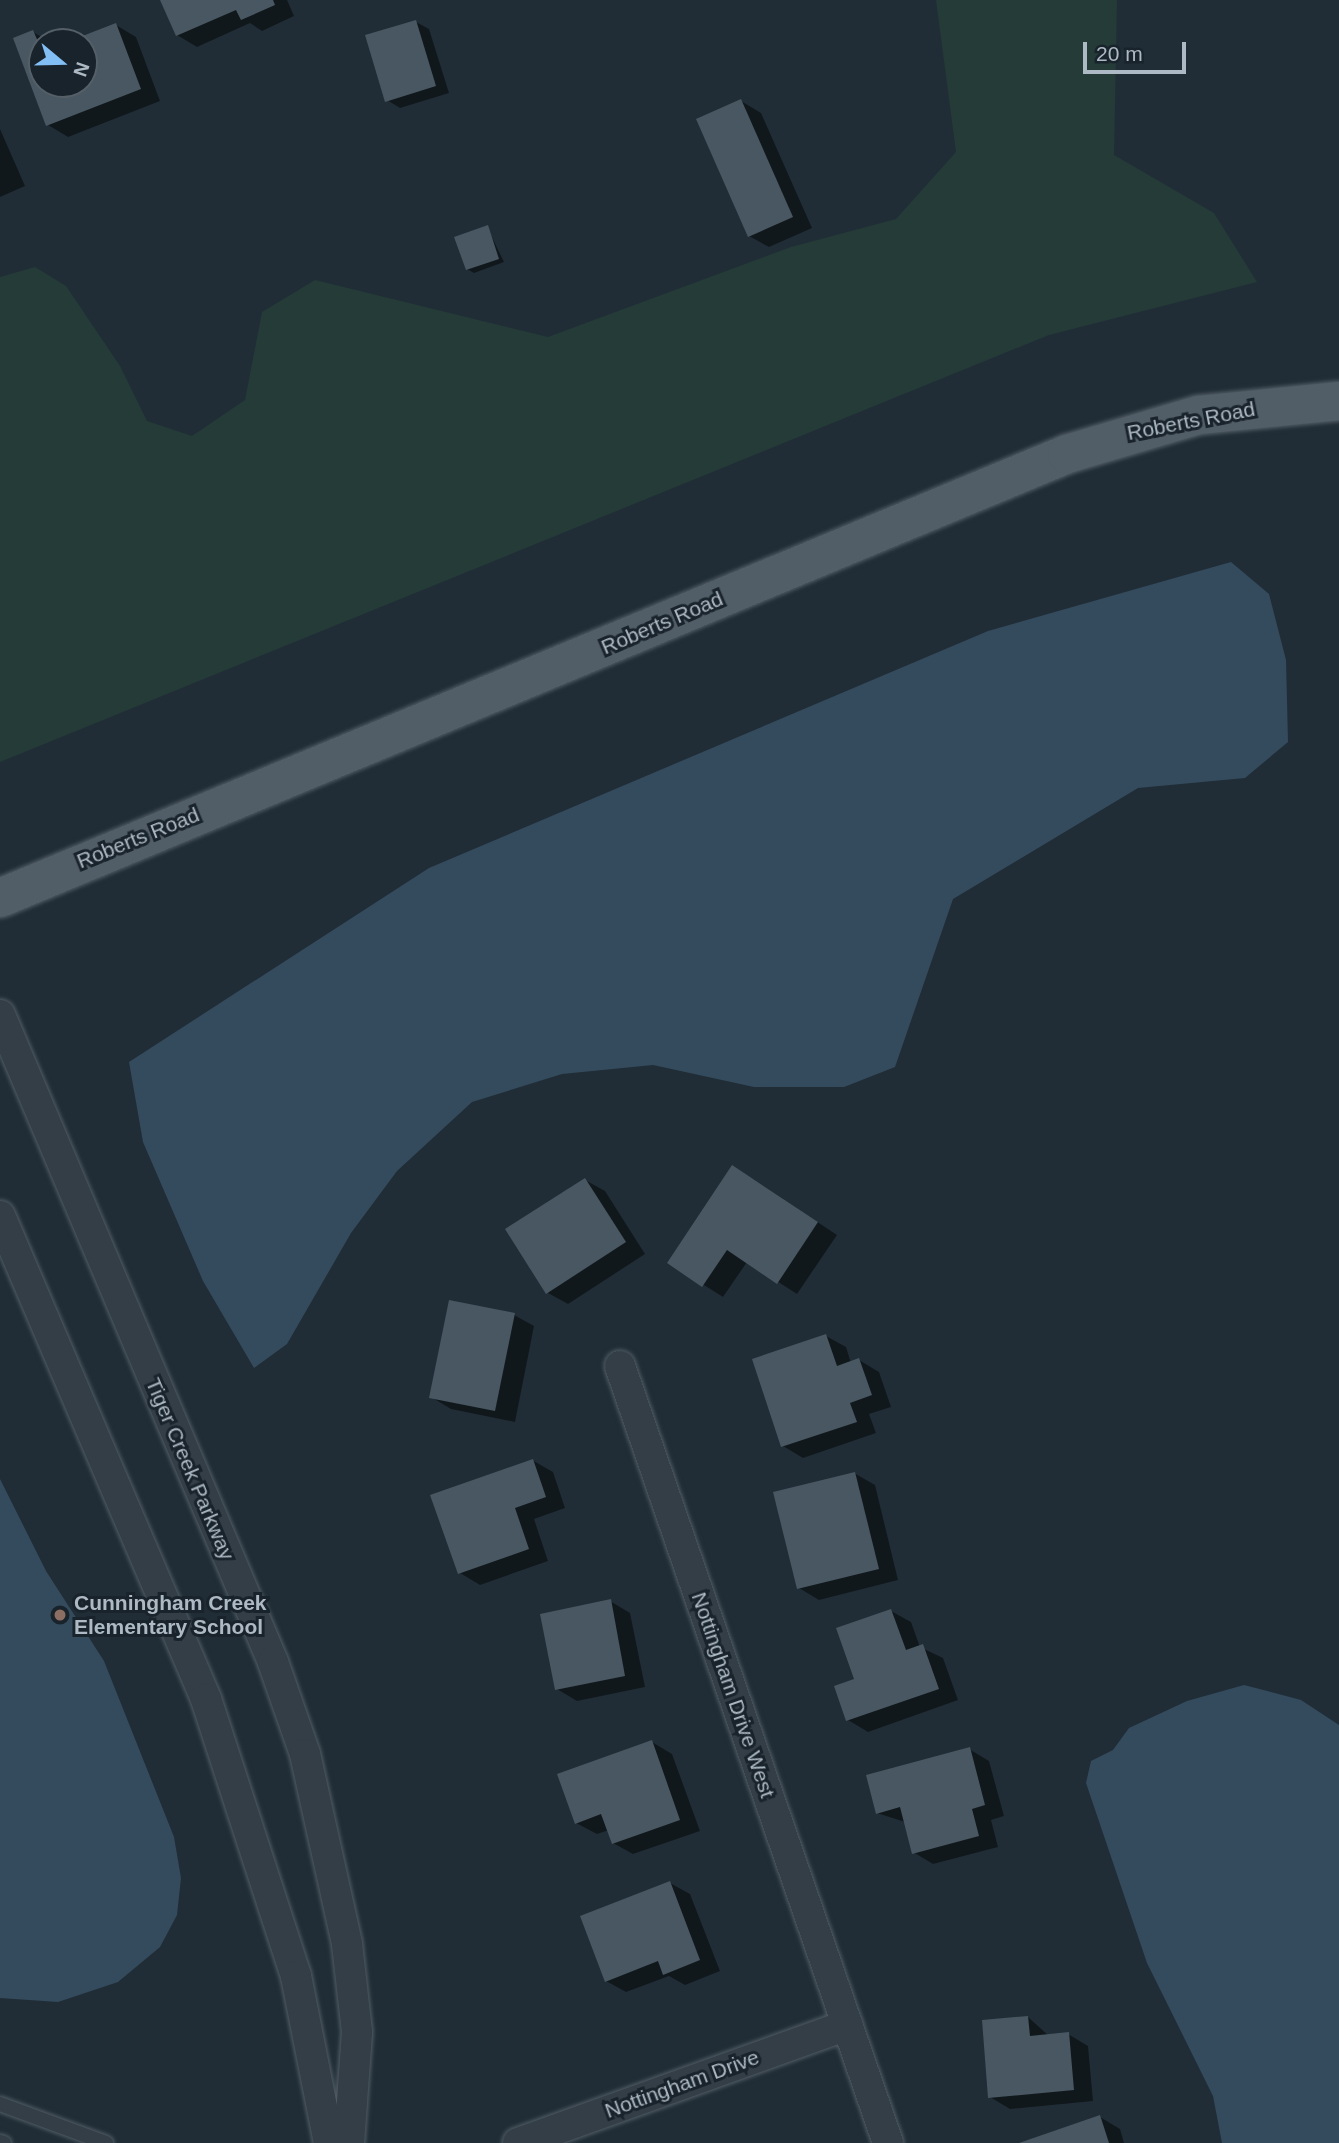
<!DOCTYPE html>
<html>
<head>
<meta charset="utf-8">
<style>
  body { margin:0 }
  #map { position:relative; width:1339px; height:2143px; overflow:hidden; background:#202d36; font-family:Arial,sans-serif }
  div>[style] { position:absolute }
  .green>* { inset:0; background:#253b38 }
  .water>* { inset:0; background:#344b5d }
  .shadow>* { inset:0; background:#0007 }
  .building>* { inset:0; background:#485762 }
  .roads { filter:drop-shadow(0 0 2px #515c65) drop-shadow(0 0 2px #515c65) }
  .lane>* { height:14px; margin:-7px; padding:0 7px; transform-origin:7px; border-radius:7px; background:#333e47 }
  .street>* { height:30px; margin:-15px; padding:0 15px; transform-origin:15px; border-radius:15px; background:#333e47 }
  .primary>* { height:38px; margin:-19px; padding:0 19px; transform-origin:19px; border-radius:19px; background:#515d67 }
  .dots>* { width:19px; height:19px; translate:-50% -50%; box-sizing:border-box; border:4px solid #19232b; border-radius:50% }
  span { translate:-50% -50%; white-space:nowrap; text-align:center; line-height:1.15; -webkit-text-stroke:6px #19232b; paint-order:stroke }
  .street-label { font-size:21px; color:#adb9c4 }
  .poi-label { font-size:21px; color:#adb9c4; font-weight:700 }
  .left { translate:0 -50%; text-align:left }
  .north { position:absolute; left:28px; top:28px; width:70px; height:70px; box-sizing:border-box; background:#19232b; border:2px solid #545f68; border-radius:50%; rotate:109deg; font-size:19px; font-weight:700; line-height:28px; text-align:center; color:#adb9c4 }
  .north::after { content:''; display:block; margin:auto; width:24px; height:32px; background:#81bff5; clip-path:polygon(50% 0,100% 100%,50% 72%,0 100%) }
  .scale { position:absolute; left:1083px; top:42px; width:103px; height:32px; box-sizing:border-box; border:4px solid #adb9c4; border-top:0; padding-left:9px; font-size:21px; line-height:24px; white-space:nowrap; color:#adb9c4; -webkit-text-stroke:5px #19232b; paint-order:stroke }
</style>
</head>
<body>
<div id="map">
  <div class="green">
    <i style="clip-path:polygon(936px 0,1117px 0,1114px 155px,1214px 213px,1257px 282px,1049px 335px,0 762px,0 277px,35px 267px,66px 286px,120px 366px,147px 421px,192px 436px,245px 400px,262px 312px,315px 280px,548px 337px,791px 247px,896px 219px,956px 152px)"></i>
  </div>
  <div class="water">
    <i style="clip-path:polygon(1231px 562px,1269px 594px,1286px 660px,1288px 742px,1245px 778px,1138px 788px,953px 899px,895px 1067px,844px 1087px,754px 1087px,653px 1065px,562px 1074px,472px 1102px,397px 1171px,351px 1233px,287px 1344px,254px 1368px,203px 1281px,143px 1142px,129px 1062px,429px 868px,988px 631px)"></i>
    <i style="clip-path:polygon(0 1479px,46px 1571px,104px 1661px,174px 1837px,181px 1878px,177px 1915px,160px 1947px,118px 1982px,58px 2002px,0 1998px)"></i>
    <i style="clip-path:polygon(1244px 1685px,1301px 1700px,1339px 1725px,1339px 2143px,1222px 2143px,1213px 2096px,1147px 1963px,1086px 1783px,1091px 1761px,1113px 1750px,1129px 1728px,1187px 1701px)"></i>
  </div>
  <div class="shadow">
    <i style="clip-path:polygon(162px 0,287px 0,294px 16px,262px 31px,250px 23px,197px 47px,177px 35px)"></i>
    <i style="clip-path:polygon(416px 22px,429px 29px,449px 93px,400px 108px,387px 100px)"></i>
    <i style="clip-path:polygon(116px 25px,136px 37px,160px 101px,68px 137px,48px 125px,33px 32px,50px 42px,42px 42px,42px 84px,84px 84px,84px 42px,71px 42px)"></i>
    <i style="clip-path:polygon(741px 101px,761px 113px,812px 228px,769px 247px,749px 236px)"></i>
    <i style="clip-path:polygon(0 129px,25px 186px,0 197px)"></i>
    <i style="clip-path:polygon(487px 227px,504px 262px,474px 273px,467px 269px)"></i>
    <i style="clip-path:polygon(753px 1179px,837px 1235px,797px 1294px,747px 1262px,723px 1297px,669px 1263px)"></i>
    <i style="clip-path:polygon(585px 1180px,605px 1191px,645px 1254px,568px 1304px,548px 1293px)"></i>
    <i style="clip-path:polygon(514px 1315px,534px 1326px,515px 1422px,451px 1409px,431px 1397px)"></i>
    <i style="clip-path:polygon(826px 1336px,846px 1347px,851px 1363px,859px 1360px,879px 1372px,891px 1407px,869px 1414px,876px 1433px,803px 1458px,783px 1446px)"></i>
    <i style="clip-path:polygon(532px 1460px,553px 1472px,565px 1508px,534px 1519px,548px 1561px,480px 1585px,460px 1573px)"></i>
    <i style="clip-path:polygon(854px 1473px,875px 1485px,898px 1580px,819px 1600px,799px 1588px)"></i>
    <i style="clip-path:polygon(610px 1601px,630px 1613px,645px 1687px,577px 1701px,557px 1689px)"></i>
    <i style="clip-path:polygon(891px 1611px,911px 1622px,920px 1647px,943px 1658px,958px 1700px,868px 1732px,848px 1720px)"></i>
    <i style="clip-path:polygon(652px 1742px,672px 1754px,700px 1831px,633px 1854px,613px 1843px,609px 1830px,597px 1834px,576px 1823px)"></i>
    <i style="clip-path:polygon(969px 1749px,989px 1761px,1004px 1816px,991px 1820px,998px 1847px,933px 1864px,913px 1852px,905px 1822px,877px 1813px)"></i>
    <i style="clip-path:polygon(670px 1883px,690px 1894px,720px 1971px,685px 1985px,669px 1976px,626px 1992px,606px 1981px)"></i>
    <i style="clip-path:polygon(1028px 2017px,1049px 2036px,1068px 2034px,1088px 2046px,1093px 2101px,1010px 2109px,990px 2097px)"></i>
    <i style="clip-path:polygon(1100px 2117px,1120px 2129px,1124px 2143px,1023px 2143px)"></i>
  </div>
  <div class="building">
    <i style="clip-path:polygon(160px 0,273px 0,275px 5px,241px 20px,236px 10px,176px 36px)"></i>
    <i style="clip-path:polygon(416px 20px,436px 86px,385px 102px,365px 35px)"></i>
    <i style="clip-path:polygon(116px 23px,141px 89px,46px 126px,13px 38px,33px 30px,42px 51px,42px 84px,84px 84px,84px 42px,67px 42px)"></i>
    <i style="clip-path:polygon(741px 99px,793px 217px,748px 237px,696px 119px)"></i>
    <i style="clip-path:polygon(488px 225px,499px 259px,466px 270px,454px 237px)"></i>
    <i style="clip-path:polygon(732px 1165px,818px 1222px,777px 1284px,727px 1250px,702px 1287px,667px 1263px)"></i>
    <i style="clip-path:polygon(585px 1178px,626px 1242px,546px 1294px,505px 1229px)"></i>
    <i style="clip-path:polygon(449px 1300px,515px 1313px,495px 1411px,429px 1398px)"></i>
    <i style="clip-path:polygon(826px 1334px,837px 1366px,859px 1358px,872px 1395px,850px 1403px,857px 1422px,781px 1447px,752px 1359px)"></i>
    <i style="clip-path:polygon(533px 1459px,546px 1497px,515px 1508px,529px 1549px,458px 1574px,430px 1495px)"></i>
    <i style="clip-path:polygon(855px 1472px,879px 1569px,797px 1589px,773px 1492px)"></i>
    <i style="clip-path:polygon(611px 1599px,625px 1676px,555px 1690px,540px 1614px)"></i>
    <i style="clip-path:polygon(891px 1609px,906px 1650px,923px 1644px,939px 1689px,846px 1721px,834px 1686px,854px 1679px,836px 1628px)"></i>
    <i style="clip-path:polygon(652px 1740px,680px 1820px,612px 1844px,601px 1814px,575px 1824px,557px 1774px)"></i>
    <i style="clip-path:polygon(970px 1747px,985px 1805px,972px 1809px,979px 1836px,912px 1854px,900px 1807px,876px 1814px,866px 1775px)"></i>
    <i style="clip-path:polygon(670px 1881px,700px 1960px,663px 1975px,658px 1961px,605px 1982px,580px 1916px)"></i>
    <i style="clip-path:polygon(1028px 2016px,1030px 2036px,1069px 2032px,1074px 2090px,988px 2098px,982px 2020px)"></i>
    <i style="clip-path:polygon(1100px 2115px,1109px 2143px,1019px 2143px)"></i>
  </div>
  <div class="roads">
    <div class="lane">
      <i style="left:0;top:2104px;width:113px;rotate:20.2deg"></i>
      <i style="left:0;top:2142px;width:4px;rotate:14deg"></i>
    </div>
    <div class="street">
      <i style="left:0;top:1015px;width:702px;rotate:67.12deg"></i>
      <i style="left:273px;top:1662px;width:97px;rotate:70.8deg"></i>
      <i style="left:305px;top:1754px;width:195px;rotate:77.5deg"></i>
      <i style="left:347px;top:1944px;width:89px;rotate:83.5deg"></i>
      <i style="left:357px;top:2032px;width:111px;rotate:94.1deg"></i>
      <i style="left:0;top:1216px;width:525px;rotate:66.9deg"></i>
      <i style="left:206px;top:1699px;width:291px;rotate:72deg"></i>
      <i style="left:296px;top:1976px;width:170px;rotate:78.8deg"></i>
      <i style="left:620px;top:1366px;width:822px;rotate:70.97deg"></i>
      <i style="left:518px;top:2143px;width:350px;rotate:-19.7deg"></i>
    </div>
    <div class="primary">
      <i style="left:0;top:898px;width:1156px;rotate:-22.59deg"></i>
      <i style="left:1067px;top:454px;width:138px;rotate:-16.5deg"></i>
      <i style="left:1199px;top:415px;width:141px;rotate:-5.7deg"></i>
    </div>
  </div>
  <div class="dots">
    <i style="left:60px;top:1615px;background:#8d6e63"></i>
  </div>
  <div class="street-label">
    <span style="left:1191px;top:421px;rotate:-11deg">Roberts Road</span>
    <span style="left:662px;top:623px;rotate:-23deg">Roberts Road</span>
    <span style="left:138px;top:838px;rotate:-22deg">Roberts Road</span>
    <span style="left:190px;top:1469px;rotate:67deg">Tiger Creek Parkway</span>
    <span style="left:733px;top:1695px;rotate:71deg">Nottingham Drive West</span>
    <span style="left:682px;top:2084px;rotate:-20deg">Nottingham Drive</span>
  </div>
  <div class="poi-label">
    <span class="left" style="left:74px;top:1615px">Cunningham Creek<br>Elementary School</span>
  </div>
  <div class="north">N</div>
  <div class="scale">20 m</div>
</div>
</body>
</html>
